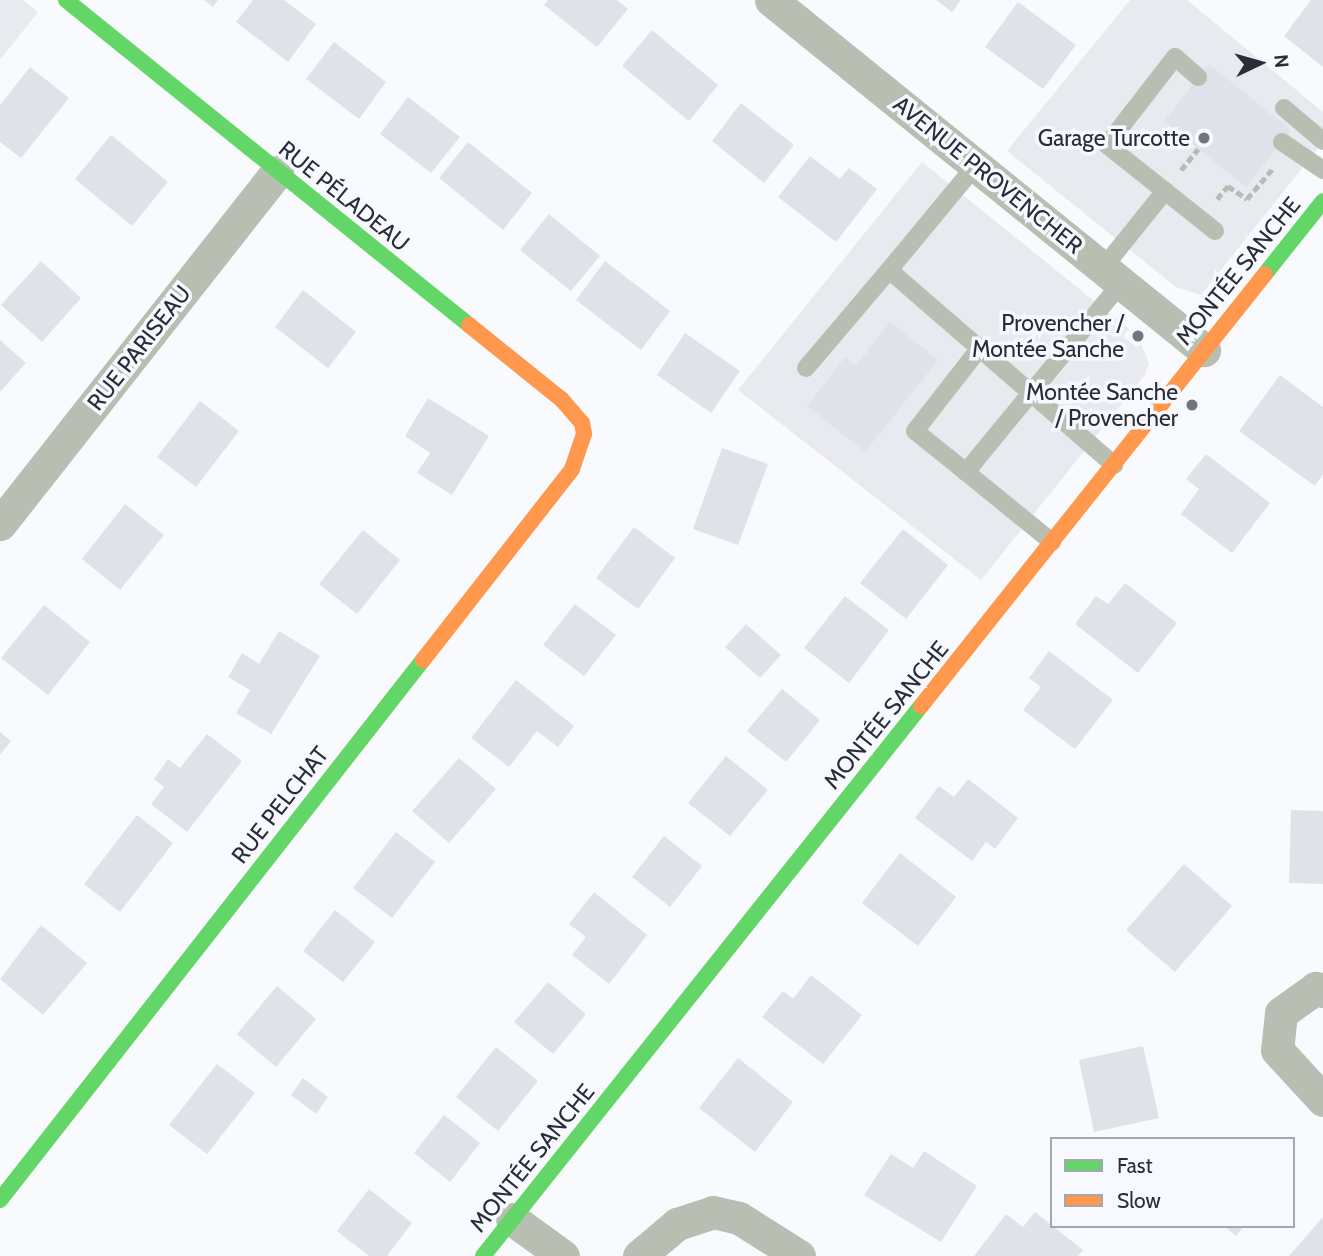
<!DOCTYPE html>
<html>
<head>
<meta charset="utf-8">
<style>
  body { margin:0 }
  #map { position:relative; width:1323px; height:1256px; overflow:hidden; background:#f9fafd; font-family:Cabin,sans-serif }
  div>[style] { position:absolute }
  .built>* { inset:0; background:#e8eaef }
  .building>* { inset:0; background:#dfe2e8 }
  .path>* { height:4.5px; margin-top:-2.25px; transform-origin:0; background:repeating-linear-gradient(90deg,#b8bab4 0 7px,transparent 0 10.5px) }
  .lane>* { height:18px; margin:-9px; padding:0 9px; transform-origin:9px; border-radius:9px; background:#b9beb2 }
  .street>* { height:33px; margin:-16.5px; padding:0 16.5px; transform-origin:16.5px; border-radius:16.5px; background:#b9beb2 }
  .fast>* { height:16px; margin:-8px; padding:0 8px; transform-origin:8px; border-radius:8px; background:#63d668 }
  .slow>* { height:16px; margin:-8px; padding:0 8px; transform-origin:8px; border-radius:8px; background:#ff974d }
  .dots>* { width:19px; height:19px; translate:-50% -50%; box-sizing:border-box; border:4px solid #f7f9ff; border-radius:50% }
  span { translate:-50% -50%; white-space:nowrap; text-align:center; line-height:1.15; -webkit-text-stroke:7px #f7f9ff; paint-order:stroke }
  .poi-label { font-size:23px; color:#282d37 }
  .right { translate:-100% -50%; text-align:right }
  .street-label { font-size:23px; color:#282d37 }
  .legend { position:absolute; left:1050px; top:1137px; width:245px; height:91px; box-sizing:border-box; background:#f7f9ff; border:2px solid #a4a7af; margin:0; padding:9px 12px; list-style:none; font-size:21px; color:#282d37 }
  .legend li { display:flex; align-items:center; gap:14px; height:35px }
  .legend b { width:35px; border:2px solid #a4a7af }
  .north { position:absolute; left:1225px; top:28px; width:70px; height:70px; -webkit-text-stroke:5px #f7f9ff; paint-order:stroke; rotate:85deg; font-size:19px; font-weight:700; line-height:28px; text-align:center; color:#282d37 }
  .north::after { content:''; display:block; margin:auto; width:24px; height:32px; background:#282d37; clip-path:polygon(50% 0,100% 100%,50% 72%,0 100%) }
</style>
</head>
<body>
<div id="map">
  <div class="built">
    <i style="clip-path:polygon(0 0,23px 0,38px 12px,0 60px)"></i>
    <i style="clip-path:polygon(1130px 0,1187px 0,1323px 112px,1323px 142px,1201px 295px,1176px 287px,1007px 151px)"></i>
    <i style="clip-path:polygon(922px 162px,1129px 329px,1123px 337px,1137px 347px,1141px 344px,1149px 363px,1145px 375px,981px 580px,738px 390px)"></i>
  </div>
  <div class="building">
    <i style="clip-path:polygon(204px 0,218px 0,213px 7px)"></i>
    <i style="clip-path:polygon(253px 0,284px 0,316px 24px,288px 62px,236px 22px)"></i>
    <i style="clip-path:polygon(548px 0,617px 0,628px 9px,597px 47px,544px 5px)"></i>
    <i style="clip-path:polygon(936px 0,961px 0,952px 12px)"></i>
    <i style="clip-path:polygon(1311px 0,1323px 0,1323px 67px,1284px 36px)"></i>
    <i style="clip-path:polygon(1018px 2px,1076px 45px,1043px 89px,985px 47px)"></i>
    <i style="clip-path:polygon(652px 30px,718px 85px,689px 121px,622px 66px)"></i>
    <i style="clip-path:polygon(334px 42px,386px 82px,359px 119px,306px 79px)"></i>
    <i style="clip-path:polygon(1209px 64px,1291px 130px,1246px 187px,1164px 121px)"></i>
    <i style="clip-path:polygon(30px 67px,69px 98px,21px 158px,0 142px,0 105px)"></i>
    <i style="clip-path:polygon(408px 97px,460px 137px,431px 173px,380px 134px)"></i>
    <i style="clip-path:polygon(741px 103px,794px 145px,764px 183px,712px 141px)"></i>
    <i style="clip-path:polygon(111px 135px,168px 182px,132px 226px,75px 179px)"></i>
    <i style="clip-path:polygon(468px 142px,532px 193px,503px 230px,439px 178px)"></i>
    <i style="clip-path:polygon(810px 156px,840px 179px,849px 168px,877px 189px,836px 242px,778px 197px)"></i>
    <i style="clip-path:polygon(549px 214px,600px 256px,571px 291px,520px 250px)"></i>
    <i style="clip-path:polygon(41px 261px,81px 298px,42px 342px,1px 305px)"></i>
    <i style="clip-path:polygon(605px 261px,670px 311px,641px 350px,576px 300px)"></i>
    <i style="clip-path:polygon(303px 290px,356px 332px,328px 368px,275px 327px)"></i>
    <i style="clip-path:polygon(890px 322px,938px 360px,865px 452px,807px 406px,845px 357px,856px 366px)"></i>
    <i style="clip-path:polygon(685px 333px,740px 371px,711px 413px,657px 375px)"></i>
    <i style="clip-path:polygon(0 340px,26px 363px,0 392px)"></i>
    <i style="clip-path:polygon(1280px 375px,1323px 407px,1323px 474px,1315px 486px,1239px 431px)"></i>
    <i style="clip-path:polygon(428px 398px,489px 436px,452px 495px,417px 473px,430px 453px,405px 436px)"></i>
    <i style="clip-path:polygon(200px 401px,239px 431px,196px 487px,157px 457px)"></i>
    <i style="clip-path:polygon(722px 448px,768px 464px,738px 545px,693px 529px)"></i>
    <i style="clip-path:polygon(1206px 454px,1270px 503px,1232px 553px,1181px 514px,1199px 489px,1186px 479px)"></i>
    <i style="clip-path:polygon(125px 504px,164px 535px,120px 590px,82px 559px)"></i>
    <i style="clip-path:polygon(634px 527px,675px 558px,638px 609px,596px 578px)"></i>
    <i style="clip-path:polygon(903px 529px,948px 565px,906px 619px,860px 583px)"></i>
    <i style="clip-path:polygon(363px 530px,400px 560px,357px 614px,319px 584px)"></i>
    <i style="clip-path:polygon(1125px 583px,1177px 623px,1138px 673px,1075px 624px,1096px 596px,1108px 604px)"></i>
    <i style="clip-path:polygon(845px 596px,889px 630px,849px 683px,804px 648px)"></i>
    <i style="clip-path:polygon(575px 604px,616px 635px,584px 676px,543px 645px)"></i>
    <i style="clip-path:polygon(44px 605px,90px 642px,48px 695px,1px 658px)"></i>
    <i style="clip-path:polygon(746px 624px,781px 655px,760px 678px,725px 647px)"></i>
    <i style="clip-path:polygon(279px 631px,320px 656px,271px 734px,236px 713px,250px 690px,228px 677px,242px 653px,259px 664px)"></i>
    <i style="clip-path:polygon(1049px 651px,1113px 700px,1075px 749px,1023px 710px,1041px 687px,1029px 678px)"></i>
    <i style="clip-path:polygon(516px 680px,574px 726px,558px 747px,537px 731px,509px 767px,471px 738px)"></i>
    <i style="clip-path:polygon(782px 689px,820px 720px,786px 762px,747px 731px)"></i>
    <i style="clip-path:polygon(0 732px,11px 741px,0 755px)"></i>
    <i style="clip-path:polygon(207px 734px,242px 761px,187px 832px,151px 804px,164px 787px,154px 779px,168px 759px,180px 768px)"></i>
    <i style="clip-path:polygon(726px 756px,768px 790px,730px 836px,688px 803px)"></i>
    <i style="clip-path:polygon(459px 758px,496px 789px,449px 843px,412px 811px)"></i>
    <i style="clip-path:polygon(968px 779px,1018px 818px,995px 849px,986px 842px,972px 861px,915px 818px,939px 786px,954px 797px)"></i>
    <i style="clip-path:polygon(1291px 810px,1323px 811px,1323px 884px,1289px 883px)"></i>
    <i style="clip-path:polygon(137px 815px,173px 843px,120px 912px,84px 884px)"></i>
    <i style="clip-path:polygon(396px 832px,435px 862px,392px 918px,353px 888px)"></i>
    <i style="clip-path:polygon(664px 836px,702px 866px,670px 907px,632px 877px)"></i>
    <i style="clip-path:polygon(900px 853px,956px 897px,918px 946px,862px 903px)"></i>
    <i style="clip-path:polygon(1184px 864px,1232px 906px,1175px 972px,1126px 930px)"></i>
    <i style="clip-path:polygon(594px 892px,647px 935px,609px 984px,572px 955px,586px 937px,569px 924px)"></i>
    <i style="clip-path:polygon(335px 910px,375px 942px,343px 982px,303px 951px)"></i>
    <i style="clip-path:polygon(41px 925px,87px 963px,43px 1015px,0 979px)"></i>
    <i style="clip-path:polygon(811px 975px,862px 1015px,823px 1064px,762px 1017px,783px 991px,793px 999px)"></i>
    <i style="clip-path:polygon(548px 982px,586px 1014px,553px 1054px,514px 1022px)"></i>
    <i style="clip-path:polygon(277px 986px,316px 1019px,276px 1067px,237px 1034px)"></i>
    <i style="clip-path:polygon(1143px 1046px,1159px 1118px,1094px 1132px,1079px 1060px)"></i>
    <i style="clip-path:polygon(496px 1047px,538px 1081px,498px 1131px,456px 1097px)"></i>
    <i style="clip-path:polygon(738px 1058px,793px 1102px,755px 1152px,699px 1108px)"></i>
    <i style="clip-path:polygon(217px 1064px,255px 1093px,207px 1154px,169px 1125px)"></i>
    <i style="clip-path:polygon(303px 1078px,328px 1097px,316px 1114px,291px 1095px)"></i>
    <i style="clip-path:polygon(444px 1115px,480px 1143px,450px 1182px,414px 1153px)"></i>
    <i style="clip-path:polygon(924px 1151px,977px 1186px,941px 1242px,864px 1195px,891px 1154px,913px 1168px)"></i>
    <i style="clip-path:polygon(369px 1189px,412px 1223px,387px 1256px,369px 1256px,337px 1231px)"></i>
    <i style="clip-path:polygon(1035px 1212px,1083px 1250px,1078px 1256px,974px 1256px,1006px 1214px,1023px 1227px)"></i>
    <i style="clip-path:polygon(1323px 1217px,1323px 1256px,1289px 1256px)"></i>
    <i style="clip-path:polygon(1224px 1226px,1244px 1226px,1236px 1236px)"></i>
  </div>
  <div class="path">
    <i style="left:1181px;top:170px;width:27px;rotate:-51deg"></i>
    <i style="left:1217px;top:199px;width:17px;rotate:-50deg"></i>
    <i style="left:1228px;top:186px;width:23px;rotate:34deg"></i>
    <i style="left:1247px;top:199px;width:39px;rotate:-50deg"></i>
  </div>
  <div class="lane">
    <i style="left:1198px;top:77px;width:30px;rotate:-139deg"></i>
    <i style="left:1175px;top:57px;width:111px;rotate:127.7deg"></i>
    <i style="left:1107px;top:145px;width:138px;rotate:38.5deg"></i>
    <i style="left:1284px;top:108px;width:51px;rotate:40.2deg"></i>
    <i style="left:1282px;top:142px;width:50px;rotate:34.3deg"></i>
    <i style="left:976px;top:165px;width:136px;rotate:129.6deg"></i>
    <i style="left:889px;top:270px;width:298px;rotate:40.9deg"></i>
    <i style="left:1103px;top:268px;width:99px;rotate:-51.2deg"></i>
    <i style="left:806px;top:368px;width:128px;rotate:-49.7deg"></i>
    <i style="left:966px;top:472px;width:65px;rotate:-141.2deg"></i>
    <i style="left:915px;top:431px;width:104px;rotate:-52deg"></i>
    <i style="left:1052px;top:542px;width:111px;rotate:-140.9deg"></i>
    <i style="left:966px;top:472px;width:244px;rotate:-50.6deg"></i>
  </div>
  <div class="street">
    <i style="left:771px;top:0;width:557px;rotate:38.95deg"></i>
    <i style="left:0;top:524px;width:448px;rotate:-51.8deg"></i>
    <i style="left:1323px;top:991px;width:8px;rotate:-157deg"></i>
    <i style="left:1316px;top:988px;width:43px;rotate:144.5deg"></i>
    <i style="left:1281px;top:1013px;width:37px;rotate:96deg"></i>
    <i style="left:1277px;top:1050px;width:68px;rotate:47.4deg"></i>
    <i style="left:512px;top:1219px;width:63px;rotate:36deg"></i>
    <i style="left:639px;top:1256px;width:50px;rotate:-40.1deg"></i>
    <i style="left:677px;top:1224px;width:38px;rotate:-18deg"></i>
    <i style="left:713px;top:1212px;width:27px;rotate:13deg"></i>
    <i style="left:739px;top:1218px;width:71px;rotate:32.3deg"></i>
  </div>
  <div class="fast">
    <i style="left:66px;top:0;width:518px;rotate:38.88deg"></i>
    <i style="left:1265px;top:274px;width:93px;rotate:-51.5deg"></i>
    <i style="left:0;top:1200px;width:686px;rotate:-51.93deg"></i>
    <i style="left:483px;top:1256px;width:703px;rotate:-51.47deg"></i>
  </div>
  <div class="slow">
    <i style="left:423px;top:660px;width:242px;rotate:-52deg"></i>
    <i style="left:572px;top:469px;width:37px;rotate:-71deg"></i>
    <i style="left:584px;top:434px;width:11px;rotate:-100deg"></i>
    <i style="left:582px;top:423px;width:32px;rotate:-131deg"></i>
    <i style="left:561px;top:399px;width:118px;rotate:-141.2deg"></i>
    <i style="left:921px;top:706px;width:552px;rotate:-51.47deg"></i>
  </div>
  <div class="dots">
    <i style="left:1204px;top:138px;background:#71757c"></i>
    <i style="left:1138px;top:336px;background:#71757c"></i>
    <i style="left:1192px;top:405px;background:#71757c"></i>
  </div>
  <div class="poi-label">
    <span class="right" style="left:1190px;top:138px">Garage Turcotte</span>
    <span class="right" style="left:1124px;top:336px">Provencher /<br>Montée Sanche</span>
    <span class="right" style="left:1178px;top:405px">Montée Sanche<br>/ Provencher</span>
  </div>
  <div class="street-label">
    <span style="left:988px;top:175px;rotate:39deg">AVENUE PROVENCHER</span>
    <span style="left:344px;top:196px;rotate:39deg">RUE PÉLADEAU</span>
    <span style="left:1238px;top:271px;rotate:-51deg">MONTÉE SANCHE</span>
    <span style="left:139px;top:348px;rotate:-52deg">RUE PARISEAU</span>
    <span style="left:886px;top:715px;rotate:-51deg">MONTÉE SANCHE</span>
    <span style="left:280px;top:805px;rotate:-52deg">RUE PELCHAT</span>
    <span style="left:532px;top:1158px;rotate:-51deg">MONTÉE SANCHE</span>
  </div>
  <ul class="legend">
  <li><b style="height:9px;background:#63d668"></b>Fast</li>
  <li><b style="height:9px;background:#ff974d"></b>Slow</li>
  </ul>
  <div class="north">N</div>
</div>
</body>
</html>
